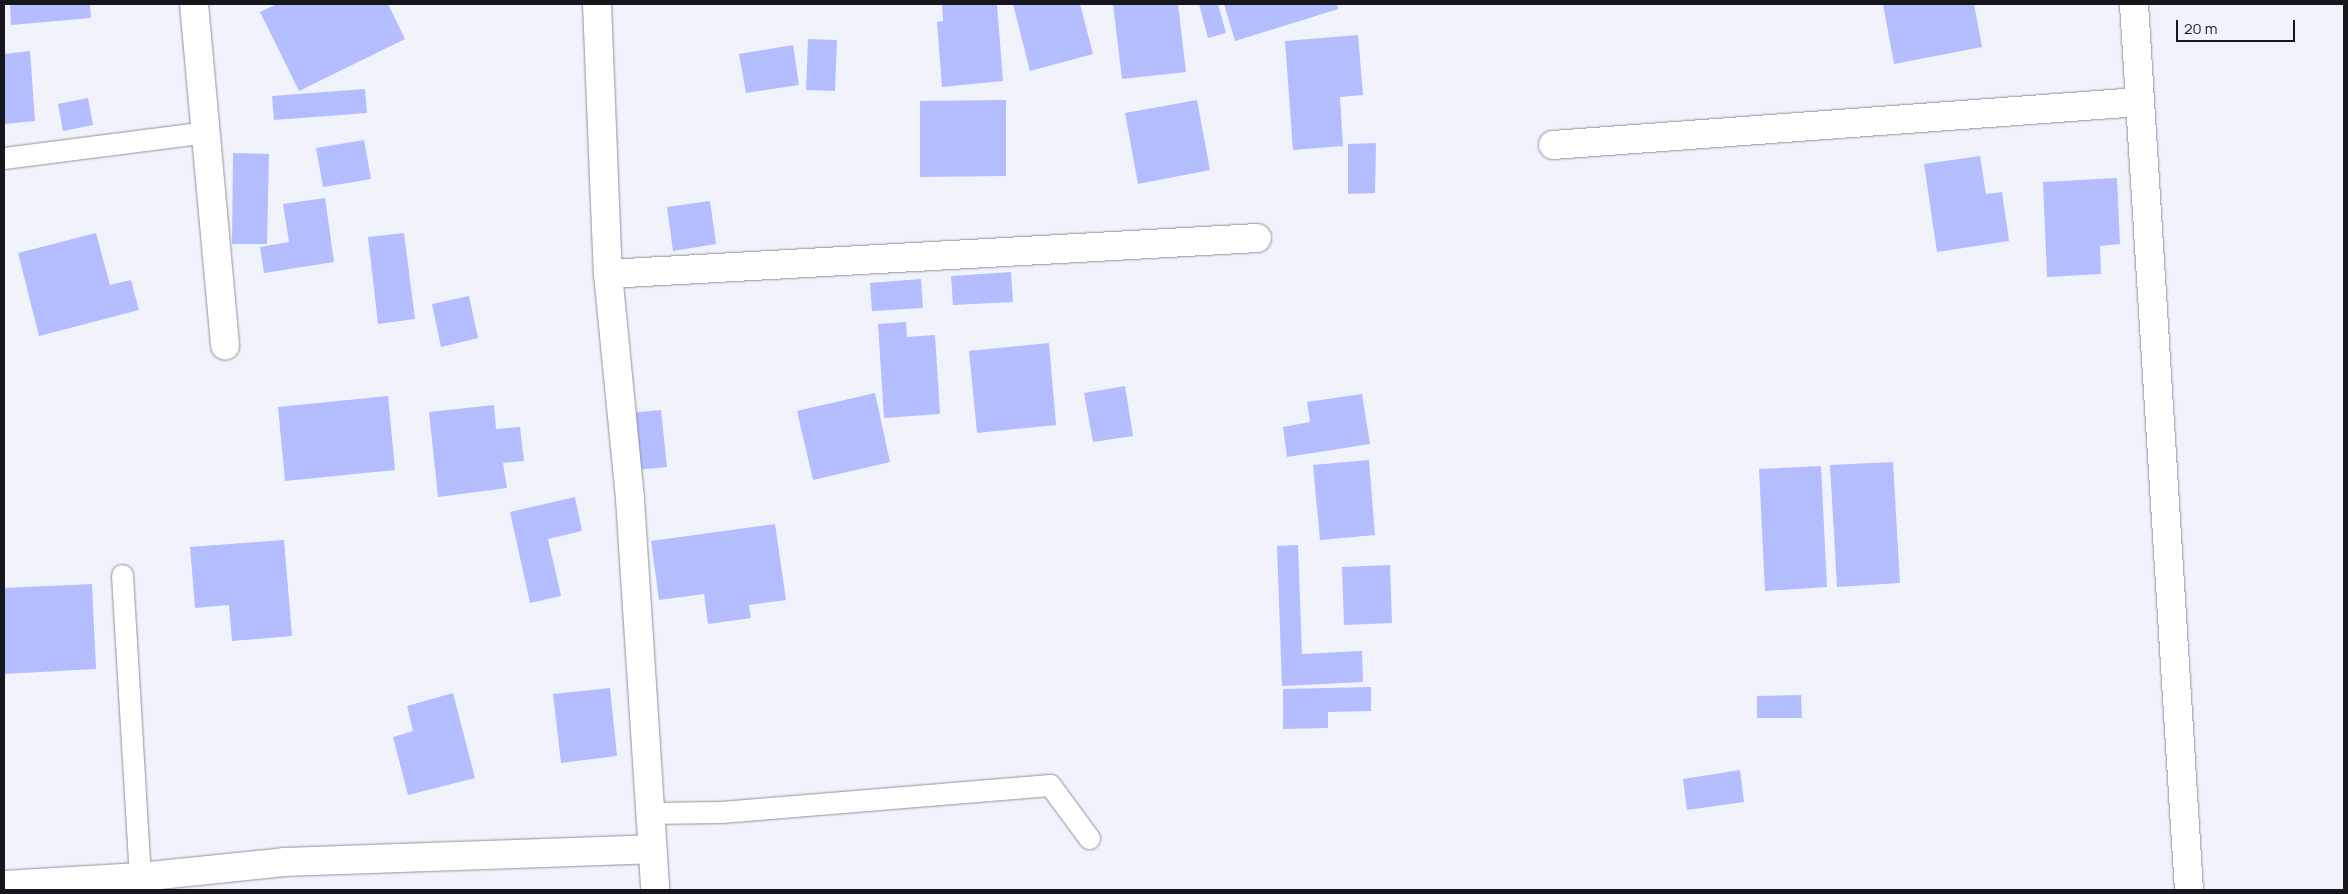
<!DOCTYPE html>
<html>
<head>
<meta charset="utf-8">
<style>
  body { margin:0 }
  #map { position:relative; width:2348px; height:894px; overflow:hidden; background:#f1f3fc; font-family:Manrope,sans-serif }
  div>[style] { position:absolute }
  .building>* { inset:0; background:#b4bdff }
  .roads { filter:drop-shadow(0 0 1px #8e919f) drop-shadow(0 0 1px #8e919f) }
  .lane>* { height:21px; margin:-10.5px; padding:0 10.5px; transform-origin:10.5px; border-radius:10.5px; background:#fff }
  .street>* { height:28px; margin:-14px; padding:0 14px; transform-origin:14px; border-radius:14px; background:#fff }
  span { translate:-50% -50%; white-space:nowrap; text-align:center; line-height:1.15; -webkit-text-stroke:4px #f1f3fc; paint-order:stroke }
  .frame { position:absolute; inset:0; border:5px solid #16171c; pointer-events:none }
  .scale { position:absolute; left:2176px; top:20px; width:119px; height:22px; box-sizing:border-box; border:2px solid #16171c; border-top:0; padding-left:6px; font-size:15px; line-height:18px; white-space:nowrap; color:#16171c; -webkit-text-stroke:4px #f1f3fc; paint-order:stroke }
</style>
</head>
<body>
<div id="map">
  <div class="building">
    <i style="clip-path:polygon(10px 4px,90px 4px,91px 18px,11px 25px)"></i>
    <i style="clip-path:polygon(277px 4px,388px 4px,405px 39px,299px 91px,260px 12px)"></i>
    <i style="clip-path:polygon(942px 4px,997px 4px,1003px 81px,942px 87px,937px 22px,943px 21px)"></i>
    <i style="clip-path:polygon(1013px 4px,1080px 4px,1093px 54px,1030px 71px)"></i>
    <i style="clip-path:polygon(1113px 4px,1178px 4px,1186px 72px,1122px 79px)"></i>
    <i style="clip-path:polygon(1199px 4px,1218px 4px,1226px 33px,1208px 38px)"></i>
    <i style="clip-path:polygon(1224px 4px,1337px 4px,1338px 9px,1235px 41px)"></i>
    <i style="clip-path:polygon(1883px 4px,1974px 4px,1982px 47px,1894px 64px)"></i>
    <i style="clip-path:polygon(1358px 35px,1363px 95px,1340px 97px,1343px 146px,1293px 150px,1285px 41px)"></i>
    <i style="clip-path:polygon(808px 39px,837px 40px,835px 91px,806px 90px)"></i>
    <i style="clip-path:polygon(793px 45px,799px 85px,746px 93px,739px 54px)"></i>
    <i style="clip-path:polygon(30px 51px,35px 121px,5px 124px,4px 54px)"></i>
    <i style="clip-path:polygon(365px 89px,367px 113px,274px 120px,272px 96px)"></i>
    <i style="clip-path:polygon(88px 98px,93px 125px,63px 131px,58px 104px)"></i>
    <i style="clip-path:polygon(1006px 100px,1006px 176px,920px 177px,920px 101px)"></i>
    <i style="clip-path:polygon(1197px 100px,1210px 170px,1138px 184px,1125px 113px)"></i>
    <i style="clip-path:polygon(364px 140px,371px 179px,323px 187px,316px 148px)"></i>
    <i style="clip-path:polygon(1376px 143px,1375px 193px,1348px 194px,1348px 144px)"></i>
    <i style="clip-path:polygon(233px 153px,269px 154px,267px 244px,232px 244px)"></i>
    <i style="clip-path:polygon(1980px 156px,1986px 194px,2002px 192px,2009px 241px,1937px 252px,1924px 164px)"></i>
    <i style="clip-path:polygon(2117px 178px,2120px 244px,2100px 246px,2101px 274px,2047px 277px,2043px 182px)"></i>
    <i style="clip-path:polygon(325px 198px,334px 262px,264px 273px,260px 247px,289px 242px,283px 204px)"></i>
    <i style="clip-path:polygon(710px 201px,716px 244px,673px 251px,667px 207px)"></i>
    <i style="clip-path:polygon(96px 233px,110px 285px,131px 280px,139px 310px,39px 336px,18px 253px)"></i>
    <i style="clip-path:polygon(404px 233px,415px 319px,378px 324px,368px 237px)"></i>
    <i style="clip-path:polygon(1011px 272px,1013px 302px,953px 305px,951px 276px)"></i>
    <i style="clip-path:polygon(921px 279px,923px 308px,872px 311px,870px 283px)"></i>
    <i style="clip-path:polygon(469px 296px,478px 338px,441px 347px,432px 304px)"></i>
    <i style="clip-path:polygon(906px 322px,907px 337px,935px 335px,940px 414px,884px 418px,878px 324px)"></i>
    <i style="clip-path:polygon(1049px 343px,1056px 425px,977px 433px,969px 351px)"></i>
    <i style="clip-path:polygon(1125px 386px,1133px 436px,1093px 442px,1084px 393px)"></i>
    <i style="clip-path:polygon(875px 393px,890px 462px,813px 480px,797px 411px)"></i>
    <i style="clip-path:polygon(1362px 394px,1370px 444px,1287px 457px,1283px 427px,1310px 422px,1307px 402px)"></i>
    <i style="clip-path:polygon(388px 396px,395px 470px,285px 481px,278px 407px)"></i>
    <i style="clip-path:polygon(494px 405px,496px 429px,520px 427px,524px 461px,503px 463px,507px 488px,438px 497px,429px 412px)"></i>
    <i style="clip-path:polygon(661px 410px,667px 467px,636px 470px,630px 413px)"></i>
    <i style="clip-path:polygon(1369px 460px,1375px 535px,1320px 540px,1313px 465px)"></i>
    <i style="clip-path:polygon(1893px 462px,1900px 583px,1837px 587px,1830px 465px)"></i>
    <i style="clip-path:polygon(1821px 466px,1827px 587px,1765px 591px,1759px 469px)"></i>
    <i style="clip-path:polygon(575px 497px,582px 531px,548px 539px,561px 596px,530px 603px,510px 512px)"></i>
    <i style="clip-path:polygon(775px 524px,786px 600px,749px 605px,751px 618px,708px 624px,704px 594px,659px 600px,651px 541px)"></i>
    <i style="clip-path:polygon(284px 540px,292px 636px,232px 641px,229px 605px,195px 608px,190px 547px)"></i>
    <i style="clip-path:polygon(1298px 545px,1302px 654px,1362px 651px,1363px 682px,1282px 686px,1277px 546px)"></i>
    <i style="clip-path:polygon(1390px 565px,1392px 623px,1344px 625px,1342px 567px)"></i>
    <i style="clip-path:polygon(92px 584px,96px 669px,4px 674px,4px 588px)"></i>
    <i style="clip-path:polygon(1371px 687px,1371px 711px,1328px 712px,1328px 728px,1283px 729px,1283px 689px)"></i>
    <i style="clip-path:polygon(610px 688px,617px 756px,561px 763px,553px 694px)"></i>
    <i style="clip-path:polygon(453px 693px,475px 778px,408px 795px,393px 737px,413px 731px,407px 706px)"></i>
    <i style="clip-path:polygon(1801px 695px,1802px 718px,1757px 718px,1757px 696px)"></i>
    <i style="clip-path:polygon(1740px 770px,1744px 802px,1687px 810px,1683px 779px)"></i>
  </div>
  <div class="roads">
    <div class="lane">
      <i style="left:4px;top:158px;width:204px;rotate:-7.3deg"></i>
      <i style="left:122px;top:575px;width:303px;rotate:86.6deg"></i>
      <i style="left:650px;top:813px;width:71px;rotate:-0.8deg"></i>
      <i style="left:721px;top:812px;width:330px;rotate:-4.7deg"></i>
      <i style="left:1050px;top:785px;width:66px;rotate:53.7deg"></i>
    </div>
    <div class="street">
      <i style="left:194px;top:4px;width:343px;rotate:84.8deg"></i>
      <i style="left:597px;top:4px;width:270px;rotate:87.7deg"></i>
      <i style="left:608px;top:274px;width:226px;rotate:84.4deg"></i>
      <i style="left:630px;top:499px;width:392px;rotate:86.3deg"></i>
      <i style="left:2134px;top:4px;width:888px;rotate:86.45deg"></i>
      <i style="left:1553px;top:145px;width:587px;rotate:-4.2deg"></i>
      <i style="left:608px;top:274px;width:650px;rotate:-3.17deg"></i>
      <i style="left:4px;top:885px;width:136px;rotate:-3.4deg"></i>
      <i style="left:140px;top:877px;width:145px;rotate:-5.9deg"></i>
      <i style="left:284px;top:862px;width:368px;rotate:-2deg"></i>
    </div>
  </div>
  <div class="frame"></div>
  <div class="scale">20 m</div>
</div>
</body>
</html>
